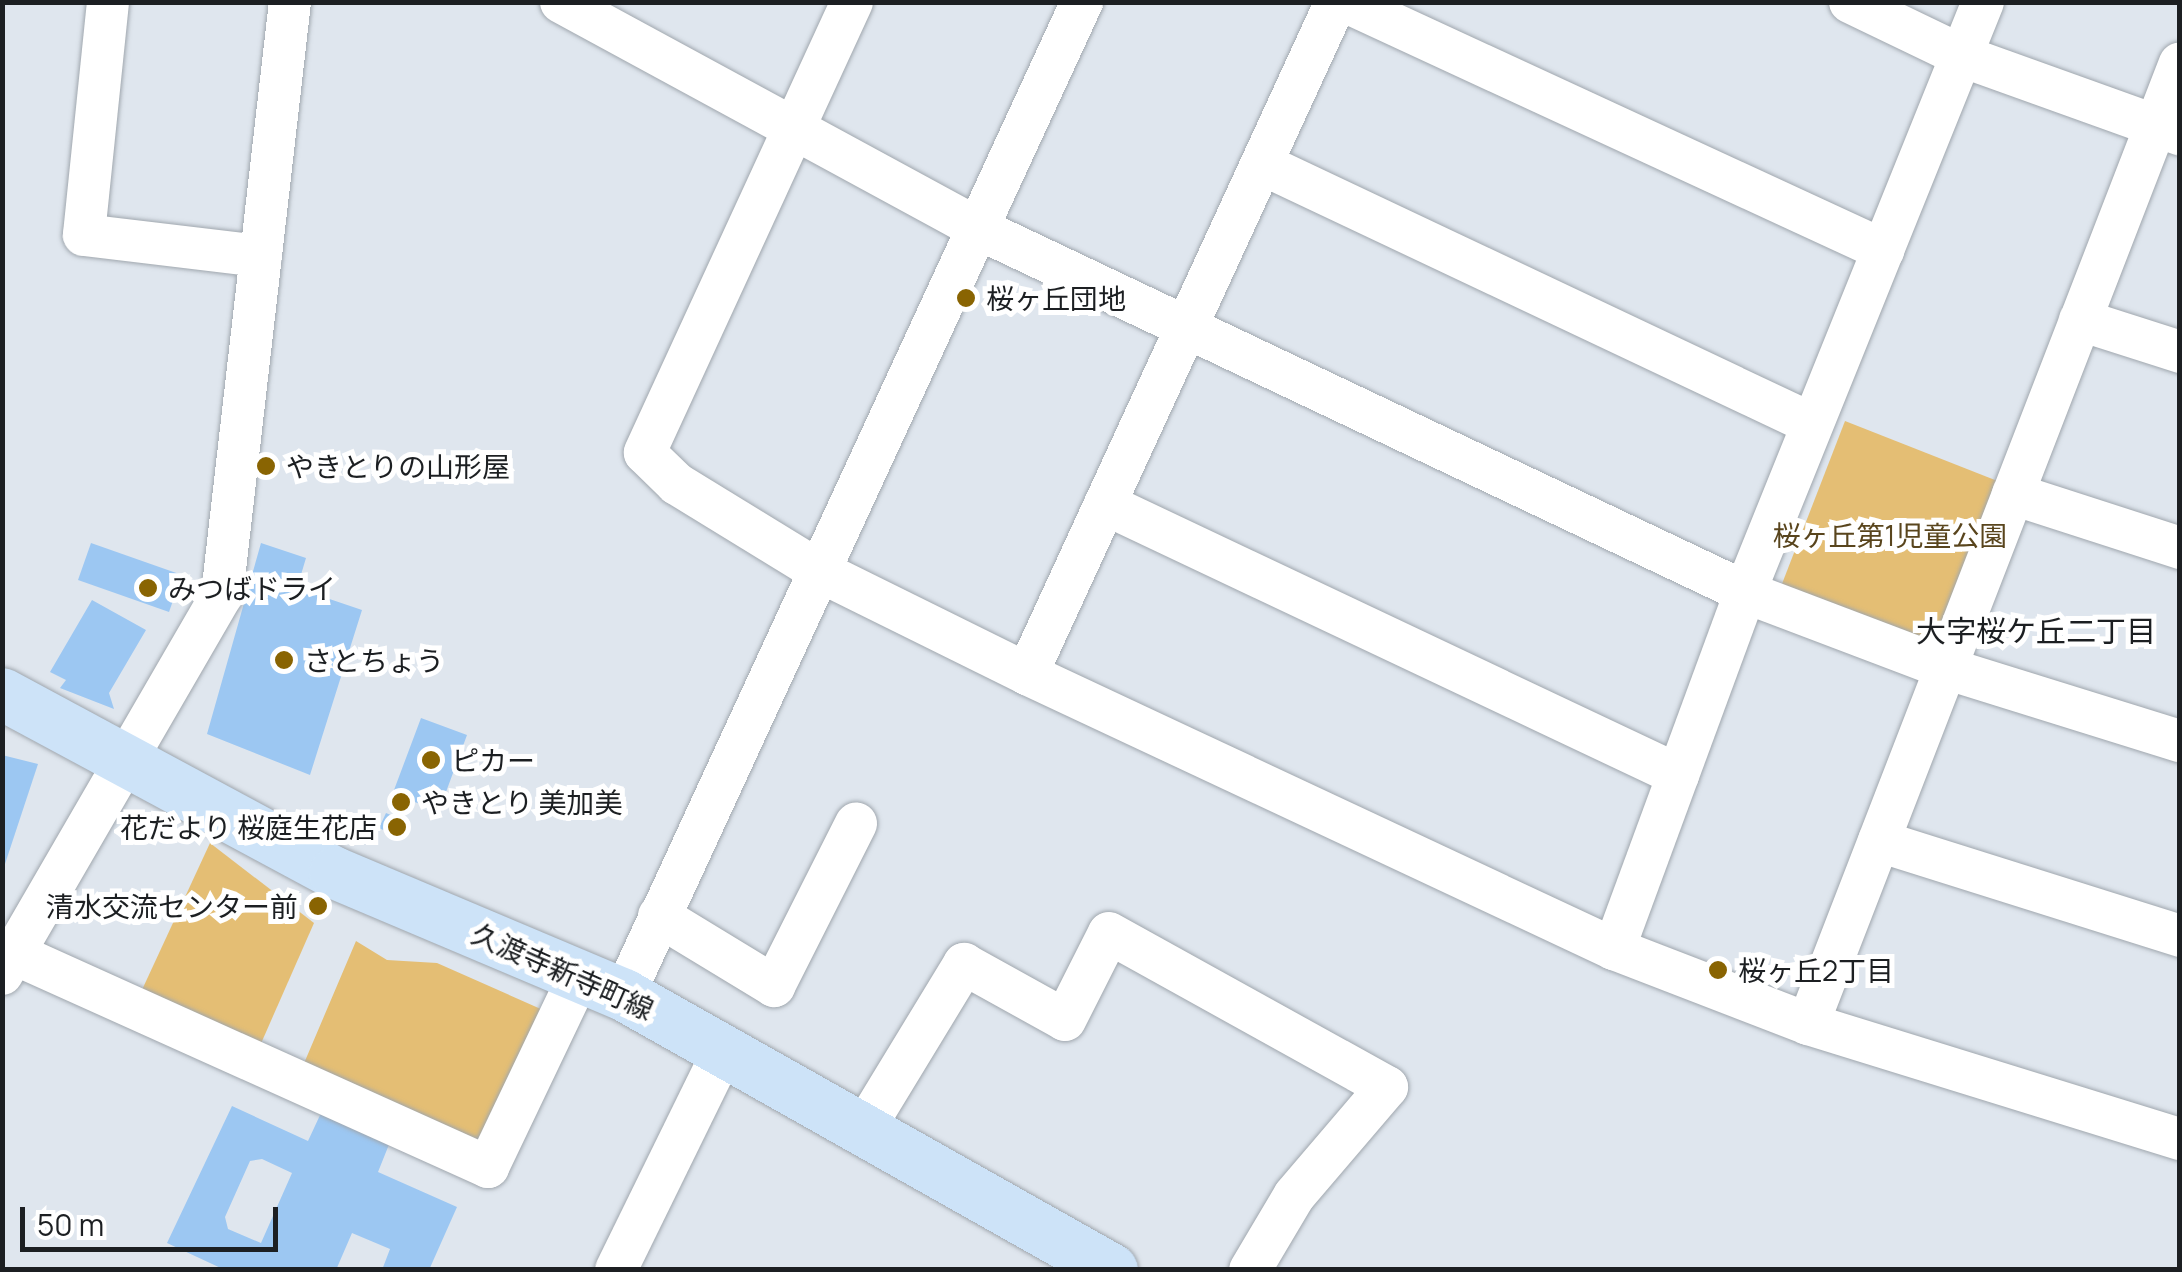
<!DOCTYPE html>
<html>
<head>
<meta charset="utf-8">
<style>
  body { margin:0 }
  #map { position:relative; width:2182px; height:1272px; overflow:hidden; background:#dfe6ee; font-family:Manrope,"Noto Sans JP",sans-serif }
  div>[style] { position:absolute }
  .green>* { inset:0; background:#e4be74 }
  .building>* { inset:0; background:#9cc7f2 }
  .roads { filter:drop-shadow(0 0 2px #a0a7ae) drop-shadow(0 0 2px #a0a7ae) }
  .minor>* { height:42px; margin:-21px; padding:0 21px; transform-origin:21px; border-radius:21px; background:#fff }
  .major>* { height:52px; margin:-26px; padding:0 26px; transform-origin:26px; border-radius:26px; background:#cde3f8 }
  .dots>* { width:28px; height:28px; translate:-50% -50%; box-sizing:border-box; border:5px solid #fff; border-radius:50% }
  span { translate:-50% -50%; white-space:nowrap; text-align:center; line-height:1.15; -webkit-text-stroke:10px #fff; paint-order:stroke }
  .poi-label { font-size:28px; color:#1c1f22 }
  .left { translate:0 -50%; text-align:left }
  .right { translate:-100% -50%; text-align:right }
  .park-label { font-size:28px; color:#59451d }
  .street-label { font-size:28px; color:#1c1f22 }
  .neighbourhood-label { font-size:30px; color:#1c1f22 }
  .frame { position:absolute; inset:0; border:5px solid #1c1f22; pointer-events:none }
  .scale { position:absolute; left:20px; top:1207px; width:258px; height:45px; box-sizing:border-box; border:5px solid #1c1f22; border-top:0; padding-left:12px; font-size:30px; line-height:35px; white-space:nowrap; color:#1c1f22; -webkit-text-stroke:8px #fff; paint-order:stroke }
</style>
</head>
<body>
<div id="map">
  <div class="green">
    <i style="clip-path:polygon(1845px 421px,2000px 482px,1936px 649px,1780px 589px)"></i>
    <i style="clip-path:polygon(210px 843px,314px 923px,259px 1048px,141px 992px)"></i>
    <i style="clip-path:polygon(356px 941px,387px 960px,437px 963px,543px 1010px,485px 1143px,302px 1068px)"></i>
  </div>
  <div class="building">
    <i style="clip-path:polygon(91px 543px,182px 575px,169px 612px,78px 580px)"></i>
    <i style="clip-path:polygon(261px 543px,306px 558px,297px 588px,362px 610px,310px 775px,207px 734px)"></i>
    <i style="clip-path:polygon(92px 600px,146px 630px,109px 693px,114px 709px,60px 688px,66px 680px,50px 672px)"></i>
    <i style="clip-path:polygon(421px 718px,467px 735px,439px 811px,412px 801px,408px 813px,388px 806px)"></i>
    <i style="clip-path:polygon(2px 755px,38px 764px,3px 870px,2px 870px)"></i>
    <i style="clip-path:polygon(386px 813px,407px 822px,400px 838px,379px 828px)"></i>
    <i style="clip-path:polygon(evenodd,232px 1106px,308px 1141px,321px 1113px,390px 1142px,378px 1172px,457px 1207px,429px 1270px,382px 1270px,390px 1249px,352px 1233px,336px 1270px,225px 1270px,167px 1243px,232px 1106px,262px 1159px,292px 1173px,261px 1243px,228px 1229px,225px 1217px,250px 1161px,262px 1159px)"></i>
  </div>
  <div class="roads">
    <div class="minor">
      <i style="left:108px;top:2px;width:234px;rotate:95.9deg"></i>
      <i style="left:84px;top:235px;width:178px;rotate:6.8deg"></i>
      <i style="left:561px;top:2px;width:473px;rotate:28.5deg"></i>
      <i style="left:977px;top:228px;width:850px;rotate:25.36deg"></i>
      <i style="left:1745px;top:592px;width:214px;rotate:20.8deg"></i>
      <i style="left:1945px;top:668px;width:246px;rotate:17.3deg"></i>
      <i style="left:852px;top:2px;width:496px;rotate:114.7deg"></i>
      <i style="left:645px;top:453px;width:45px;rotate:44.1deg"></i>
      <i style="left:677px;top:484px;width:167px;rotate:31.5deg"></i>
      <i style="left:819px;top:571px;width:232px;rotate:26.3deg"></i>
      <i style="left:1027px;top:674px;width:648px;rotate:25.1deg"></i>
      <i style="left:1614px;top:949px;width:208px;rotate:21.1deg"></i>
      <i style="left:1808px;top:1024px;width:389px;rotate:17.2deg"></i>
      <i style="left:1346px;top:2px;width:592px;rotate:24.79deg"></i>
      <i style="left:1850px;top:2px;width:124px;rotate:25.7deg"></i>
      <i style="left:1962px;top:56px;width:231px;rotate:19.8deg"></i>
      <i style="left:1262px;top:164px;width:608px;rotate:25.3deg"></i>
      <i style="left:2080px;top:320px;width:105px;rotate:17.7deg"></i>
      <i style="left:2013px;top:494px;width:176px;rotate:17.9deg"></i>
      <i style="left:1105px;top:504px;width:634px;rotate:25.31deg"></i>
      <i style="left:1027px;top:674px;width:740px;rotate:-65.31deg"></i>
      <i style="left:1879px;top:841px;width:316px;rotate:17.5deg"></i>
      <i style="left:659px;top:916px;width:135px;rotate:31.3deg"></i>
      <i style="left:774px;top:986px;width:182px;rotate:-63.2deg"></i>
      <i style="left:1614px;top:949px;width:380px;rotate:-69.8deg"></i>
      <i style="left:1745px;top:592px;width:636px;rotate:-68.03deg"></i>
      <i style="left:15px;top:954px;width:519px;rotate:24.24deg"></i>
      <i style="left:488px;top:1167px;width:212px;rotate:-64.5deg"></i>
      <i style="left:2px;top:974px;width:438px;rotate:-59.9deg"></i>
      <i style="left:222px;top:595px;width:597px;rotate:-83.46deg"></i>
      <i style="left:624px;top:995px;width:1094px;rotate:-65.24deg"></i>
      <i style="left:1808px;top:1024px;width:1030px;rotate:-68.84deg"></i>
      <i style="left:865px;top:1127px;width:191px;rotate:-58.7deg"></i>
      <i style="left:964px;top:964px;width:115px;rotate:29deg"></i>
      <i style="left:1065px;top:1020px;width:97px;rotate:-63.2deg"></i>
      <i style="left:1109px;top:933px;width:318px;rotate:29deg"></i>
      <i style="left:1387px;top:1087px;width:143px;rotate:130.5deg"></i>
      <i style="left:1294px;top:1196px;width:86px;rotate:120.7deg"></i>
      <i style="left:616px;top:1270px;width:245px;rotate:-63.9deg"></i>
    </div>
    <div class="major">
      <i style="left:2px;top:694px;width:378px;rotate:28.3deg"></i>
      <i style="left:335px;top:873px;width:314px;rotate:22.9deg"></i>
      <i style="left:624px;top:995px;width:560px;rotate:29.4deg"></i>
    </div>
  </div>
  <div class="dots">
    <i style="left:966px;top:298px;background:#896402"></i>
    <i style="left:266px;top:466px;background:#896402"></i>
    <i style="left:148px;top:588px;background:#896402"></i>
    <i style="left:284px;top:660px;background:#896402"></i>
    <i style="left:431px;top:760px;background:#896402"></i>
    <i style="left:401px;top:802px;background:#896402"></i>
    <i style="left:397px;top:827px;background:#896402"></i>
    <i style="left:318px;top:906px;background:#896402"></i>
    <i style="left:1718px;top:970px;background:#896402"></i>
  </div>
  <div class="poi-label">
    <span class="left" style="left:986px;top:298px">桜ヶ丘団地</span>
    <span class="left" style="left:286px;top:466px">やきとりの山形屋</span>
    <span class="left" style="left:168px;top:588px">みつばドライ</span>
    <span class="left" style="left:304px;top:660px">さとちょう</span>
    <span class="left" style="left:451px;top:760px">ピカー</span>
    <span class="left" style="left:421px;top:802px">やきとり 美加美</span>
    <span class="right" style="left:377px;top:827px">花だより 桜庭生花店</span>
    <span class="right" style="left:298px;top:906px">清水交流センター前</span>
    <span class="left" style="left:1738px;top:970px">桜ヶ丘2丁目</span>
  </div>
  <div class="park-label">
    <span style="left:1890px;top:535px">桜ヶ丘第1児童公園</span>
  </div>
  <div class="street-label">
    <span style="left:563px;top:971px;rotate:24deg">久渡寺新寺町線</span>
  </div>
  <div class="neighbourhood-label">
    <span style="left:2036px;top:631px">大字桜ケ丘二丁目</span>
  </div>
  <div class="frame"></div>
  <div class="scale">50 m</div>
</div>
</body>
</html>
